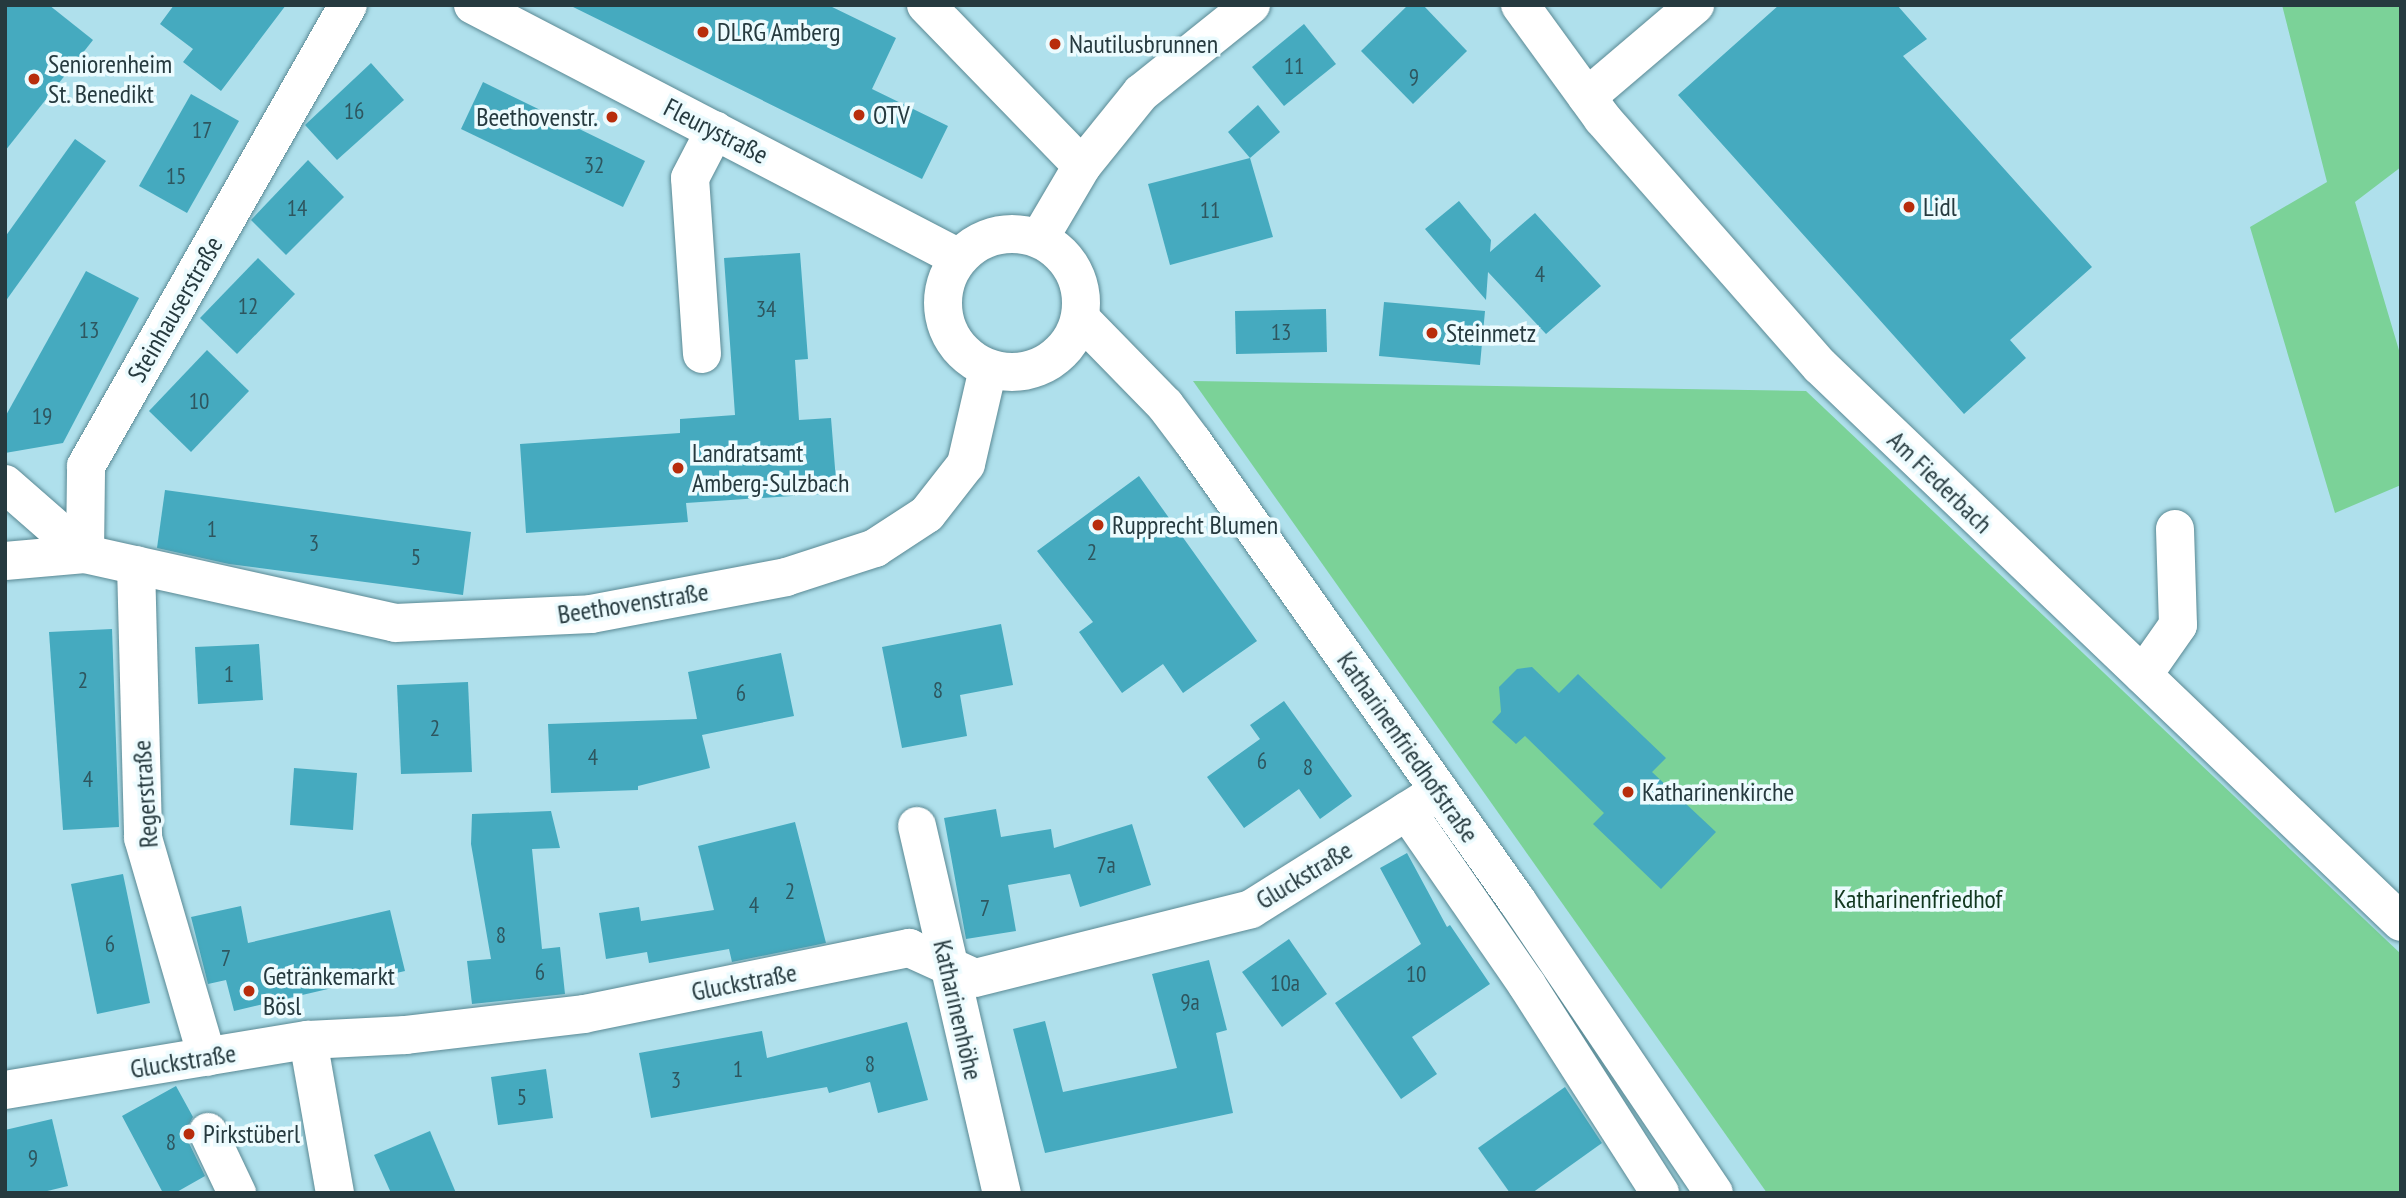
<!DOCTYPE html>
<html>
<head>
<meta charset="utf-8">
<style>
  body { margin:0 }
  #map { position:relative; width:2406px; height:1198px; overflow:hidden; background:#afe0ec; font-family:"PT Sans Narrow",sans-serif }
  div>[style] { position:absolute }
  .green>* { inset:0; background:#7bd298 }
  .building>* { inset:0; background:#45aabf }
  .roads { filter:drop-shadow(0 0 2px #5a8994) drop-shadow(0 0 2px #5a8994) }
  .minor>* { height:38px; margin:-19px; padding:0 19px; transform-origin:19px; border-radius:19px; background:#fff }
  .minor>.ring { margin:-19px; padding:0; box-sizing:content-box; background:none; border:38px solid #fff; border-radius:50% }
  .dots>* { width:19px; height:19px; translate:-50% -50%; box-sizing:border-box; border:4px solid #ecfbfe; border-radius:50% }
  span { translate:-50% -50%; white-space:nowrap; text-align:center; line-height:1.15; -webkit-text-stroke:7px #ecfbfe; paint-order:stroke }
  .number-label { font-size:23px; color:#2e565f }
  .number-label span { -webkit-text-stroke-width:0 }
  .poi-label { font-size:26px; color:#263a3f }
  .left { translate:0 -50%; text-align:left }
  .right { translate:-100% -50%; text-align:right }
  .street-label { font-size:26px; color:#263a3f }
  .park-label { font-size:26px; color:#123820 }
  .frame { position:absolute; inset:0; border:7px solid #263a3f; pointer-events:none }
</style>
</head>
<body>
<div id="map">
  <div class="green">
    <i style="clip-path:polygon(2282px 5px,2401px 5px,2401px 167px,2355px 202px,2401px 357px,2401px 485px,2335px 513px,2250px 227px,2327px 182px)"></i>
    <i style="clip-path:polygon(1193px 381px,1806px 391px,2401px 954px,2401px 1193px,1767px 1193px)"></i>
  </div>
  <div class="building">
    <i style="clip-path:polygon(5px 5px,49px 5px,93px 40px,5px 151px)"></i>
    <i style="clip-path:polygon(174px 5px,286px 5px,221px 91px,183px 62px,193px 49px,160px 24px)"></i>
    <i style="clip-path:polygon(569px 5px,828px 5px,896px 38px,872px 89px,948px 126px,922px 179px)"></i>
    <i style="clip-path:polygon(1408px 5px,1423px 5px,1467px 51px,1413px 104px,1361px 51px)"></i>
    <i style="clip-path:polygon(1779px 5px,1897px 5px,1927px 39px,1903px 56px,2092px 267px,2010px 340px,2026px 358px,1964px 414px,1678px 95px)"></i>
    <i style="clip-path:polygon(1304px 24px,1336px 64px,1284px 106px,1252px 67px)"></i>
    <i style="clip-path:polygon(371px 63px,404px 100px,337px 160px,305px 125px)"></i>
    <i style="clip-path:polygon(483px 82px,645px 161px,623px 207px,461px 129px)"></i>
    <i style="clip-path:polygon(191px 94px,239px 121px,187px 213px,139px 186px)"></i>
    <i style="clip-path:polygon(1258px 105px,1280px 132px,1250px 158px,1228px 132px)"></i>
    <i style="clip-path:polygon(75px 139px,106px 161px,5px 302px,5px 237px)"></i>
    <i style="clip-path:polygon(1250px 158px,1273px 237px,1170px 265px,1148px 184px)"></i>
    <i style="clip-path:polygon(308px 160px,344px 197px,286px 255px,251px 220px)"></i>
    <i style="clip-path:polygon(1459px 201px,1491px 240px,1490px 252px,1535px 213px,1601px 286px,1546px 334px,1488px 272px,1486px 300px,1425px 229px)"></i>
    <i style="clip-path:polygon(800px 253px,808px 359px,795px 360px,799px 420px,831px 418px,837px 493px,686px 503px,688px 522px,526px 533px,520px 444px,680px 433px,680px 419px,735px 415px,724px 258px)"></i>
    <i style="clip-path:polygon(258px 258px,295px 294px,237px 354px,200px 318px)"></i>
    <i style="clip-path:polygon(86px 271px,139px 298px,63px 443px,5px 453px,5px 417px)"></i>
    <i style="clip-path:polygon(1384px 302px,1485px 311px,1480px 365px,1379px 356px)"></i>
    <i style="clip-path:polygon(1326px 309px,1327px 352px,1236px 354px,1235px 311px)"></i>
    <i style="clip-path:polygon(207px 350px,249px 391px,191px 452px,149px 411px)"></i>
    <i style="clip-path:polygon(1139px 476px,1257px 641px,1183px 693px,1163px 664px,1122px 693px,1079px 632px,1093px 622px,1037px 551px)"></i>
    <i style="clip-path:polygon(165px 490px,471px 532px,463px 595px,229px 564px,157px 548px)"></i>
    <i style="clip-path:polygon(1001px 624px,1013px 685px,960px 695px,967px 736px,902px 748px,882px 647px)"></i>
    <i style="clip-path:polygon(112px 629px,119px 827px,63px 830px,49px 632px)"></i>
    <i style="clip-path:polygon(259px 644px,263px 700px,198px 704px,195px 647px)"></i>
    <i style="clip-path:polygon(781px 653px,794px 716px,702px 735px,710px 768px,638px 786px,638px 790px,551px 793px,548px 724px,697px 719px,688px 672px)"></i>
    <i style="clip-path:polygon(1532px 667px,1559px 693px,1578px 674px,1666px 758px,1652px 772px,1716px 832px,1661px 889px,1593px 824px,1604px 813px,1525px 736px,1516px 744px,1492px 722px,1501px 712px,1499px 687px,1517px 669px)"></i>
    <i style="clip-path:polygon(468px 682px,472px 772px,401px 774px,397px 685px)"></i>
    <i style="clip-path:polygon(1284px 701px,1352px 796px,1320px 819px,1299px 789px,1244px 828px,1207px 777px,1260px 739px,1250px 725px)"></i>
    <i style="clip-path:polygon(294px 768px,357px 773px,353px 830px,290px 825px)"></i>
    <i style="clip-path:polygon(996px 809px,1001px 837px,1051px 829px,1054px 848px,1132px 824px,1151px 885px,1080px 907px,1070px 874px,1008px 885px,1016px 931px,966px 939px,944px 818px)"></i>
    <i style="clip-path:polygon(551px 811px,560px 848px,532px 849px,542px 949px,560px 947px,565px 994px,472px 1004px,467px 961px,491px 959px,471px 844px,472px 814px)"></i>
    <i style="clip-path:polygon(795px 822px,826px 943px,732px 962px,729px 949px,649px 963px,647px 952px,606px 959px,599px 913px,639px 907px,641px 921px,714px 910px,698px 846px)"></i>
    <i style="clip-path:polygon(1407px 853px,1447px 927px,1450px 925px,1490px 984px,1412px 1037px,1437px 1074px,1401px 1099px,1335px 1003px,1421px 944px,1380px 868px)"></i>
    <i style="clip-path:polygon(123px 874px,150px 1003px,97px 1014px,71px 884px)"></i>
    <i style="clip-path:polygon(241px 906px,248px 943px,390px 910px,405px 971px,234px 1011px,226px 980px,208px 984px,191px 917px)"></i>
    <i style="clip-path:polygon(1289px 939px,1327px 994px,1282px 1027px,1242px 972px)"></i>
    <i style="clip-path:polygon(1209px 960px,1227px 1030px,1216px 1033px,1233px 1113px,1045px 1153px,1013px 1029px,1045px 1021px,1063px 1092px,1177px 1068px,1152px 974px)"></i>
    <i style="clip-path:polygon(907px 1022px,928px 1100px,878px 1113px,870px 1082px,829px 1093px,827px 1087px,651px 1118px,639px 1053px,762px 1031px,767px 1058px)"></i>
    <i style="clip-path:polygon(546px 1069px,553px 1118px,498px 1125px,491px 1077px)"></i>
    <i style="clip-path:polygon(176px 1086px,193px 1117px,186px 1130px,188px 1141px,205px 1176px,175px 1193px,163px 1193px,122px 1116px)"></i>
    <i style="clip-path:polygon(1565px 1087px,1602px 1143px,1532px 1193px,1510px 1193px,1478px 1148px)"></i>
    <i style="clip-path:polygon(52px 1119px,68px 1186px,39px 1193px,5px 1193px,5px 1130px)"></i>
    <i style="clip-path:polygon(430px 1131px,456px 1193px,391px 1193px,374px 1155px)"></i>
  </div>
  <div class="roads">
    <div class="minor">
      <i style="left:473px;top:5px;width:548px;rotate:27.5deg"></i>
      <i style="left:926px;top:5px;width:224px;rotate:45.9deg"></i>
      <i style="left:1520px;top:5px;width:140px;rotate:54deg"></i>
      <i style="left:1602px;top:118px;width:330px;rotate:48.7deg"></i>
      <i style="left:1820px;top:366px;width:804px;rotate:43.74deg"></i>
      <i style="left:1587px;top:97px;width:142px;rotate:-40.4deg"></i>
      <i class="ring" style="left:943px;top:234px;width:100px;height:100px"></i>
      <i style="left:1039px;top:239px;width:85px;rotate:-59.5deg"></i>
      <i style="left:1082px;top:166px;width:94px;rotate:-51.1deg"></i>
      <i style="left:1141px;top:93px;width:141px;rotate:-38.7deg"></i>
      <i style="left:1080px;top:318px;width:122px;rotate:45.7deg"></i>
      <i style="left:1165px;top:405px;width:46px;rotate:52.9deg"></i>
      <i style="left:1193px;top:442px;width:562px;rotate:54.78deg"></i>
      <i style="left:1517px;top:901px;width:352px;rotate:56deg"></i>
      <i style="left:702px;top:354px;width:176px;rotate:-93.9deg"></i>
      <i style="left:690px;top:178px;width:54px;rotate:-62.5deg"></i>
      <i style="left:5px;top:484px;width:106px;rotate:41.2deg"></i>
      <i style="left:85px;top:554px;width:88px;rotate:-89.3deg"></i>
      <i style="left:86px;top:466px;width:530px;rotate:-60.39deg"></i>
      <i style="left:5px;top:561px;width:80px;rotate:-5deg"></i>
      <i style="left:85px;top:554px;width:318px;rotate:12.5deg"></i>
      <i style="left:395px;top:623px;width:196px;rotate:-2.6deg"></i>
      <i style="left:591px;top:614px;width:198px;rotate:-10.7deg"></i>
      <i style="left:786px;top:577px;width:94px;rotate:-18deg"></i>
      <i style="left:875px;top:548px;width:62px;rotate:-33.2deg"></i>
      <i style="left:927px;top:514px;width:63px;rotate:-52deg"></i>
      <i style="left:966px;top:464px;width:98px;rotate:-77deg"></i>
      <i style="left:136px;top:565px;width:273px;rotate:88.5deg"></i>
      <i style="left:143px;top:838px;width:228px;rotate:73.7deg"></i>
      <i style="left:2143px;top:675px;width:61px;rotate:-55deg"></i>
      <i style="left:2178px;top:625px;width:96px;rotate:-91.8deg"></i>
      <i style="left:1407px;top:811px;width:211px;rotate:55.4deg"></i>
      <i style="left:1527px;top:985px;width:247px;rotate:57.4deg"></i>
      <i style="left:917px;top:826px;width:377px;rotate:77deg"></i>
      <i style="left:308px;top:1040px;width:155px;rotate:80deg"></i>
      <i style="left:5px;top:1090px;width:307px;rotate:-9.4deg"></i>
      <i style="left:308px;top:1040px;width:98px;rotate:-2.9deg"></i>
      <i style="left:406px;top:1035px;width:179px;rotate:-6.7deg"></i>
      <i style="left:584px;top:1014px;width:332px;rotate:-11.5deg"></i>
      <i style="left:909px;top:948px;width:72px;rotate:24.4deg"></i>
      <i style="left:975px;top:978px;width:284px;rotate:-14deg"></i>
      <i style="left:1251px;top:909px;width:222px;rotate:-32.1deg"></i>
      <i style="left:208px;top:1132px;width:68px;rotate:64.6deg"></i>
    </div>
  </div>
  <div class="dots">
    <i style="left:703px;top:32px;background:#b82d0c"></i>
    <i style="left:1055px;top:44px;background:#b82d0c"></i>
    <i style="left:34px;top:79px;background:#b82d0c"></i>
    <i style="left:859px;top:115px;background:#b82d0c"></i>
    <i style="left:612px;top:117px;background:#b82d0c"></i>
    <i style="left:1909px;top:207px;background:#b82d0c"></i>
    <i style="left:1432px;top:333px;background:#b82d0c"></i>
    <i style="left:678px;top:468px;background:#b82d0c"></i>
    <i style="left:1098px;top:525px;background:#b82d0c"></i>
    <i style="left:1628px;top:792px;background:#b82d0c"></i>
    <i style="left:249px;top:991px;background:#b82d0c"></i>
    <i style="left:189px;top:1134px;background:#b82d0c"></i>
  </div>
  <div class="number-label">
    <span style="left:1294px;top:66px">11</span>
    <span style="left:1414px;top:77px">9</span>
    <span style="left:354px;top:111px">16</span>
    <span style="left:202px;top:130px">17</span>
    <span style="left:594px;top:165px">32</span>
    <span style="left:176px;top:176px">15</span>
    <span style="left:297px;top:208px">14</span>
    <span style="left:1210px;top:210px">11</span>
    <span style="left:1540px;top:274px">4</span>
    <span style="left:248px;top:306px">12</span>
    <span style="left:766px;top:309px">34</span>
    <span style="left:89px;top:330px">13</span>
    <span style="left:1281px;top:332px">13</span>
    <span style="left:199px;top:401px">10</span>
    <span style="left:42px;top:416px">19</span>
    <span style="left:212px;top:529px">1</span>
    <span style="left:314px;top:543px">3</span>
    <span style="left:1092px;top:552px">2</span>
    <span style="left:416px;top:557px">5</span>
    <span style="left:229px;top:674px">1</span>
    <span style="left:83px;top:680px">2</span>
    <span style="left:938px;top:690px">8</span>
    <span style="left:741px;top:693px">6</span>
    <span style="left:435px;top:728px">2</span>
    <span style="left:593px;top:757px">4</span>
    <span style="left:1262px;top:761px">6</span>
    <span style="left:1308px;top:767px">8</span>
    <span style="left:88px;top:779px">4</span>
    <span style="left:1106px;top:865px">7a</span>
    <span style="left:790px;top:891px">2</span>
    <span style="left:754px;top:905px">4</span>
    <span style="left:985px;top:908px">7</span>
    <span style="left:501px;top:935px">8</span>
    <span style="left:110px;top:944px">6</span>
    <span style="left:226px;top:958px">7</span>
    <span style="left:540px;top:972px">6</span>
    <span style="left:1416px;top:974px">10</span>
    <span style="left:1285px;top:983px">10a</span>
    <span style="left:1190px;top:1002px">9a</span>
    <span style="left:870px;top:1064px">8</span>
    <span style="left:738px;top:1069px">1</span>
    <span style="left:676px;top:1080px">3</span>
    <span style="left:522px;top:1097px">5</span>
    <span style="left:171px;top:1142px">8</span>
    <span style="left:33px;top:1158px">9</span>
  </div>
  <div class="poi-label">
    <span class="left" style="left:717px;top:32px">DLRG Amberg</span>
    <span class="left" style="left:1069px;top:44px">Nautilusbrunnen</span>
    <span class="left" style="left:48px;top:79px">Seniorenheim<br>St. Benedikt</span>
    <span class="left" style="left:873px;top:115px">OTV</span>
    <span class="right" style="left:598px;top:117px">Beethovenstr.</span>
    <span class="left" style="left:1923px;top:207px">Lidl</span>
    <span class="left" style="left:1446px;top:333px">Steinmetz</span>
    <span class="left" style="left:692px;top:468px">Landratsamt<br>Amberg-Sulzbach</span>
    <span class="left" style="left:1112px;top:525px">Rupprecht Blumen</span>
    <span class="left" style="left:1642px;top:792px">Katharinenkirche</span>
    <span class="left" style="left:263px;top:991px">Getränkemarkt<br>Bösl</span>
    <span class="left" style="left:203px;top:1134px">Pirkstüberl</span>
  </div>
  <div class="street-label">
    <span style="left:716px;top:131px;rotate:27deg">Fleurystraße</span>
    <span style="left:175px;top:309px;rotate:-60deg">Steinhauserstraße</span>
    <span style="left:1940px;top:482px;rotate:44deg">Am Fiederbach</span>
    <span style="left:633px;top:603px;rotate:-9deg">Beethovenstraße</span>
    <span style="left:1408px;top:747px;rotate:55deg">Katharinenfriedhofstraße</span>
    <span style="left:145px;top:794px;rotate:-94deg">Regerstraße</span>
    <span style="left:1304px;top:875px;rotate:-31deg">Gluckstraße</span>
    <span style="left:744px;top:982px;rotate:-11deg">Gluckstraße</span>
    <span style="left:958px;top:1010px;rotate:77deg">Katharinenhöhe</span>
    <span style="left:183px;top:1061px;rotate:-9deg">Gluckstraße</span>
  </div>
  <div class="park-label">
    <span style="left:1918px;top:899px">Katharinenfriedhof</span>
  </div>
  <div class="frame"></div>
</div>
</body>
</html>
